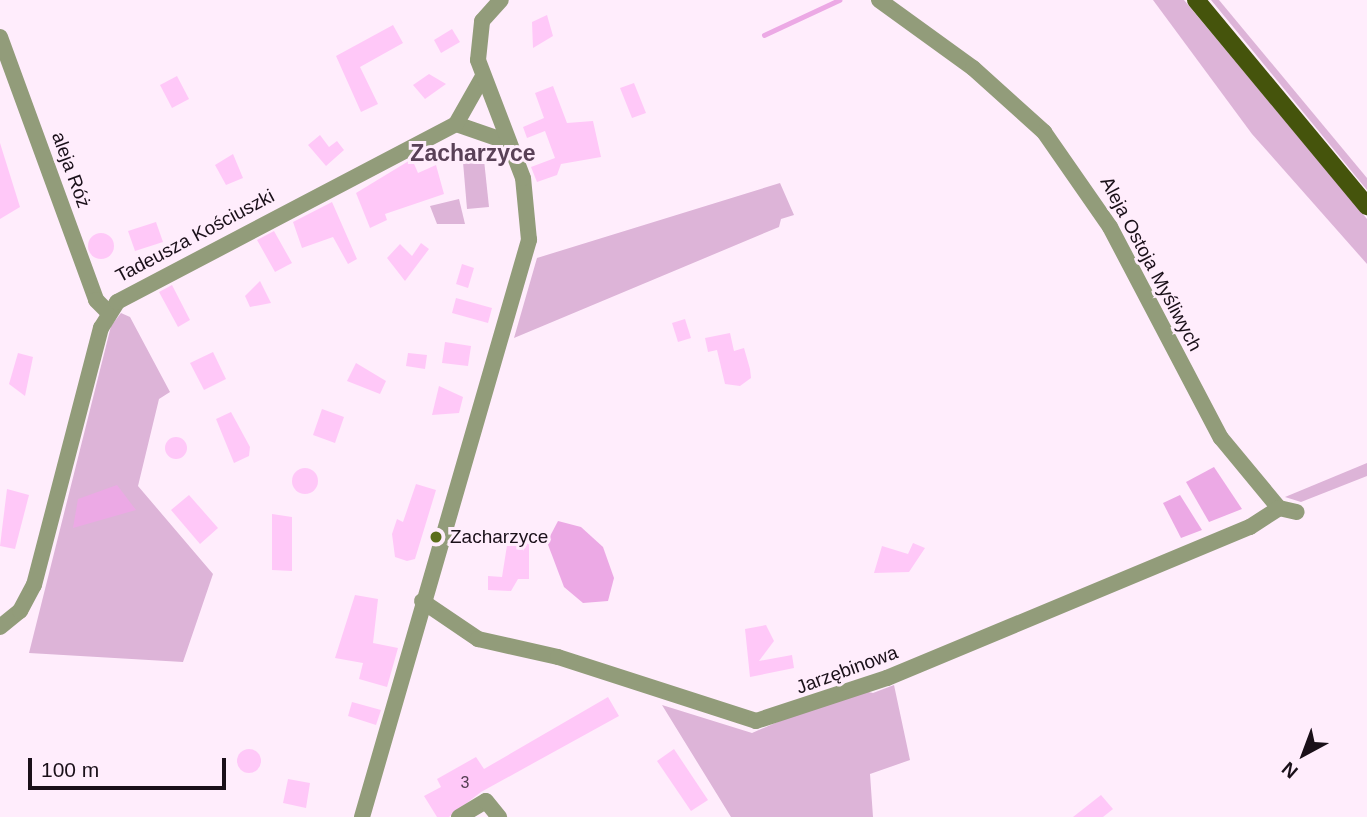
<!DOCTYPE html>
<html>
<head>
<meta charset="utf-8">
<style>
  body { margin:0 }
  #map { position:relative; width:1367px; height:817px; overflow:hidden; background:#ffedfc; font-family:Arial,sans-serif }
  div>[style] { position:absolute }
  .green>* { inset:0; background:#ddb4d8 }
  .water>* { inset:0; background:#eca9e5 }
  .stream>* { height:4.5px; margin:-2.25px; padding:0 2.25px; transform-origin:2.25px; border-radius:2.25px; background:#eca9e5 }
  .building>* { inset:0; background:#ffc8f8 }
  .round { border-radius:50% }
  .minor>* { height:16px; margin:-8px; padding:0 8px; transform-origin:8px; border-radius:8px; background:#929c7a }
  .major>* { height:18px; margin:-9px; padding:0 9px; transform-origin:9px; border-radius:9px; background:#45540c }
  .dots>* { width:19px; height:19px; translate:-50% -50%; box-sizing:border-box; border:4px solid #ffedfc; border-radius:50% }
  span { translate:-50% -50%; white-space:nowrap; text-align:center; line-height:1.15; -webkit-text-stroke:6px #ffedfc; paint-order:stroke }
  .number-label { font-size:16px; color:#533e51 }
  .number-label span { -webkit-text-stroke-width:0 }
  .street-label { font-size:19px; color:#1a1019 }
  .poi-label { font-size:19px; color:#1a1019 }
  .left { translate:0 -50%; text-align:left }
  .quarter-label { font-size:23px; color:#594157; font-weight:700 }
  .north { position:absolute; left:1269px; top:719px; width:70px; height:70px; -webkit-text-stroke:5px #ffedfc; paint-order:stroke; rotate:221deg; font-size:19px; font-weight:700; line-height:28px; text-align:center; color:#1a1019 }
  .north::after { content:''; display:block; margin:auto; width:24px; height:32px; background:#1a1019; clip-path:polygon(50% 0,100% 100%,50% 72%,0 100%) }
  .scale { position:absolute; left:28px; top:758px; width:198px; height:32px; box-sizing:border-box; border:4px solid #1a1019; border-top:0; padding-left:9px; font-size:21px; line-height:24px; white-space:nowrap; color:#1a1019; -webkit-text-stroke:5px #ffedfc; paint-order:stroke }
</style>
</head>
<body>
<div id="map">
  <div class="green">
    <i style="clip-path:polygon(1153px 0,1184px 0,1367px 219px,1367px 264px,1252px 134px)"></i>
    <i style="clip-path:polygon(1211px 0,1219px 0,1367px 178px,1367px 190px)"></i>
    <i style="clip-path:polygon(484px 160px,489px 207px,467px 209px,463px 162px)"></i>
    <i style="clip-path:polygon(780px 183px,794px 215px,781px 219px,779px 227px,514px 338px,537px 258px)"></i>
    <i style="clip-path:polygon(459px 199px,465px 224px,437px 224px,430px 206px)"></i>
    <i style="clip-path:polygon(121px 313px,130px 317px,170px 392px,159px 399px,138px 486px,213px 574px,183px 662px,29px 653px,111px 326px)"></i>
    <i style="clip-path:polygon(1367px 463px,1367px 476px,1301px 502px,1285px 497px)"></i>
    <i style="clip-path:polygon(894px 685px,910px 760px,870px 774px,873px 817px,731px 817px,662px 705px,752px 733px,854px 689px,873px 693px)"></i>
  </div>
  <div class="water">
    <i style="clip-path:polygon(1214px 467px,1242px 509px,1209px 522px,1186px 482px)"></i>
    <i style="clip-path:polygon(117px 485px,136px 510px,73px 528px,78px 499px)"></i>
    <i style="clip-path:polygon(1180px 495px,1202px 530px,1181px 538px,1163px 503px)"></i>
    <i style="clip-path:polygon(558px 521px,581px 527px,603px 547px,614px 578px,608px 601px,583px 603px,564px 587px,547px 542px)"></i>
  </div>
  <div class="stream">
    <i style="left:764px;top:35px;width:83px;rotate:-25deg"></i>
  </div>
  <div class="building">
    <i style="clip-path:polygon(547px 15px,553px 36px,533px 48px,532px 22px)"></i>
    <i style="clip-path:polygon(393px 25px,403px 43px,360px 67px,378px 104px,361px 112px,336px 56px)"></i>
    <i style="clip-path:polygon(452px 29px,460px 42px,441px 53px,434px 40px)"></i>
    <i style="clip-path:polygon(429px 74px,446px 84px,425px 99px,413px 85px)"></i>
    <i style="clip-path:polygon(177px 76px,189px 99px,172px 108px,160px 85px)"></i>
    <i style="clip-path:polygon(634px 83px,646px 113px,632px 118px,620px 88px)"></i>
    <i style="clip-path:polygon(553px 86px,567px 123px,593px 121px,601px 157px,561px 164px,557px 175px,537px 182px,531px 167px,555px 158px,545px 131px,527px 138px,523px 127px,544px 118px,535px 93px)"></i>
    <i style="clip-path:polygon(320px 135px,329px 147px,337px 141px,344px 150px,326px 166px,308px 145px)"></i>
    <i style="clip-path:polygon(0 143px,20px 207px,0 219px)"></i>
    <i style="clip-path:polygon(233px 154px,243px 178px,226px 185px,215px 165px)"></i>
    <i style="clip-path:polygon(412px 159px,418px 173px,436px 165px,444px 194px,385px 214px,387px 220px,370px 228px,356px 193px)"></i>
    <i style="clip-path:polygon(332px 202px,357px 259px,348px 264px,333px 237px,302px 248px,293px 222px)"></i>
    <i style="clip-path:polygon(156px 222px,163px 242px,135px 251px,128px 231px)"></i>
    <i style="clip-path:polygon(274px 231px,292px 263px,275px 272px,257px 240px)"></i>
    <i class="round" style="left:88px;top:233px;width:26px;height:26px"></i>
    <i style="clip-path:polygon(421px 243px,429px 249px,405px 281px,387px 258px,400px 244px,412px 256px)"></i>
    <i style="clip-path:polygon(462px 264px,474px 268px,468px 288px,456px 284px)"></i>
    <i style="clip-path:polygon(260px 281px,271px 303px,250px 307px,245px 296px)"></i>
    <i style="clip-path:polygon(172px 285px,190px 320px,178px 327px,159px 292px)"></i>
    <i style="clip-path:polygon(456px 298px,492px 308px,488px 323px,452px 313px)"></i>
    <i style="clip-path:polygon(685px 319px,691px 338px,678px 342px,672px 323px)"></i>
    <i style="clip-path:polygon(730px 333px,734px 351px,744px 348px,750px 369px,751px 378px,740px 386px,725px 384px,717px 350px,708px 352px,705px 338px)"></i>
    <i style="clip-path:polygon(445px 342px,471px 346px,468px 366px,442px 363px)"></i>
    <i style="clip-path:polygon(213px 352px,226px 379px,204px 390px,190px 363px)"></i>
    <i style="clip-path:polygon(18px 353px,33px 357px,25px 396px,9px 384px)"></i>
    <i style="clip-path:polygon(408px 353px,427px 355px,425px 369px,406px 366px)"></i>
    <i style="clip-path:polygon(356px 363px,386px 381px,380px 394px,347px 381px)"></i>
    <i style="clip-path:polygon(439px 386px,463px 397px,459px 413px,432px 415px)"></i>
    <i style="clip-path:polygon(322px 409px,344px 417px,335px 443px,313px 435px)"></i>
    <i style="clip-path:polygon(231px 412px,250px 447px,249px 456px,234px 463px,216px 419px)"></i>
    <i class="round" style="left:165px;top:437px;width:22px;height:22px"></i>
    <i class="round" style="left:292px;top:468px;width:26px;height:26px"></i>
    <i style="clip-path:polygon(416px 484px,436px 490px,415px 559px,407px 561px,395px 557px,392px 534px,397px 519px,403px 522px)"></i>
    <i style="clip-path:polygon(7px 489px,29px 495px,15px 549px,0 546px)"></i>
    <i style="clip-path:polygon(189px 495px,218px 528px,200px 544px,171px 510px)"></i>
    <i style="clip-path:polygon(272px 514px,292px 517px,292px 571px,272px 570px)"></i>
    <i style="clip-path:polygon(508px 539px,529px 540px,529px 579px,518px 579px,511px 591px,488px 590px,488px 576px,502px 577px)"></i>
    <i style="clip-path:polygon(913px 543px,925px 548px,909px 572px,874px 573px,882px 546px,908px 554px)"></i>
    <i style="clip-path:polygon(355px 595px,378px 599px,373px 643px,398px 648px,387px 687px,359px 679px,363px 663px,335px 658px)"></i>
    <i style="clip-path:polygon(766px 625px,774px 641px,759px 661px,792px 655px,794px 668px,750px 677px,745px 629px)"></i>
    <i style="clip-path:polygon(608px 697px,619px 716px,481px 792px,449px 817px,437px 817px,424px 796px,441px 787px,437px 779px,476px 757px,484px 769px)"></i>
    <i style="clip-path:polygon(352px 702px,381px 710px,376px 725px,348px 716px)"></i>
    <i style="clip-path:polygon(674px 749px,708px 800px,691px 811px,657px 761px)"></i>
    <i class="round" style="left:237px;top:749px;width:24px;height:24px"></i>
    <i style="clip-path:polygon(288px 779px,310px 783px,306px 808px,283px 803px)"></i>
    <i style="clip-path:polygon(1101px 795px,1113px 809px,1103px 817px,1073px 817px)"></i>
  </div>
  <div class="minor">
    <i style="left:879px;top:0;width:116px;rotate:35.9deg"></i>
    <i style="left:973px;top:68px;width:96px;rotate:42deg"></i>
    <i style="left:1044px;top:132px;width:116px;rotate:55.2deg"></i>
    <i style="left:1110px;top:227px;width:238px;rotate:62.3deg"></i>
    <i style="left:1221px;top:438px;width:91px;rotate:50.4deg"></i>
    <i style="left:1279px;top:508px;width:18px;rotate:13deg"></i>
    <i style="left:0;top:37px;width:280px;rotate:69.9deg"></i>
    <i style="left:96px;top:300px;width:18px;rotate:45deg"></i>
    <i style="left:456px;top:124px;width:55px;rotate:19.1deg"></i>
    <i style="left:422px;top:601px;width:68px;rotate:34.2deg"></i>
    <i style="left:478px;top:639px;width:82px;rotate:12.7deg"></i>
    <i style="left:558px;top:657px;width:208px;rotate:17.9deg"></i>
    <i style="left:756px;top:721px;width:138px;rotate:-18.2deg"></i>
    <i style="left:887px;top:678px;width:393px;rotate:-22.6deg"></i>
    <i style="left:1250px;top:527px;width:35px;rotate:-33deg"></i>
    <i style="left:0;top:627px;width:26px;rotate:-39deg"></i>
    <i style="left:20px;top:611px;width:30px;rotate:-62deg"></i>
    <i style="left:34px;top:585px;width:266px;rotate:-75.4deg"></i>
    <i style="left:101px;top:328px;width:31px;rotate:-58deg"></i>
    <i style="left:117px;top:302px;width:383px;rotate:-27.7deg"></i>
    <i style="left:456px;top:124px;width:53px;rotate:-60.5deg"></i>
    <i style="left:362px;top:817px;width:601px;rotate:-73.86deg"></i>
    <i style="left:529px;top:240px;width:62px;rotate:-95.5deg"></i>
    <i style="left:523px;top:178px;width:126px;rotate:-110.9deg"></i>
    <i style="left:478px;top:60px;width:39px;rotate:-84deg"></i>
    <i style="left:482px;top:21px;width:28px;rotate:-48deg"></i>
    <i style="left:459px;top:817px;width:31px;rotate:-31deg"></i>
    <i style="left:486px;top:801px;width:21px;rotate:51deg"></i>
  </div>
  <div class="major">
    <i style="left:1196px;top:0;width:268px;rotate:50.3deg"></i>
  </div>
  <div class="dots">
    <i style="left:436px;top:537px;background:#5b6d1a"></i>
  </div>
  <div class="number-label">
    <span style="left:465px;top:783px">3</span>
  </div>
  <div class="street-label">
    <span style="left:71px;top:170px;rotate:70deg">aleja Róż</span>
    <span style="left:195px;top:236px;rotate:-28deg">Tadeusza Kościuszki</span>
    <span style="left:1151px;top:264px;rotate:62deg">Aleja Ostoja Myśliwych</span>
    <span style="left:847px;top:670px;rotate:-20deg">Jarzębinowa</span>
  </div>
  <div class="poi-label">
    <span class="left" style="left:450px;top:537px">Zacharzyce</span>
  </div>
  <div class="quarter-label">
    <span style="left:473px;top:153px">Zacharzyce</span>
  </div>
  <div class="north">N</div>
  <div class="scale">100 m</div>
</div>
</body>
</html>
